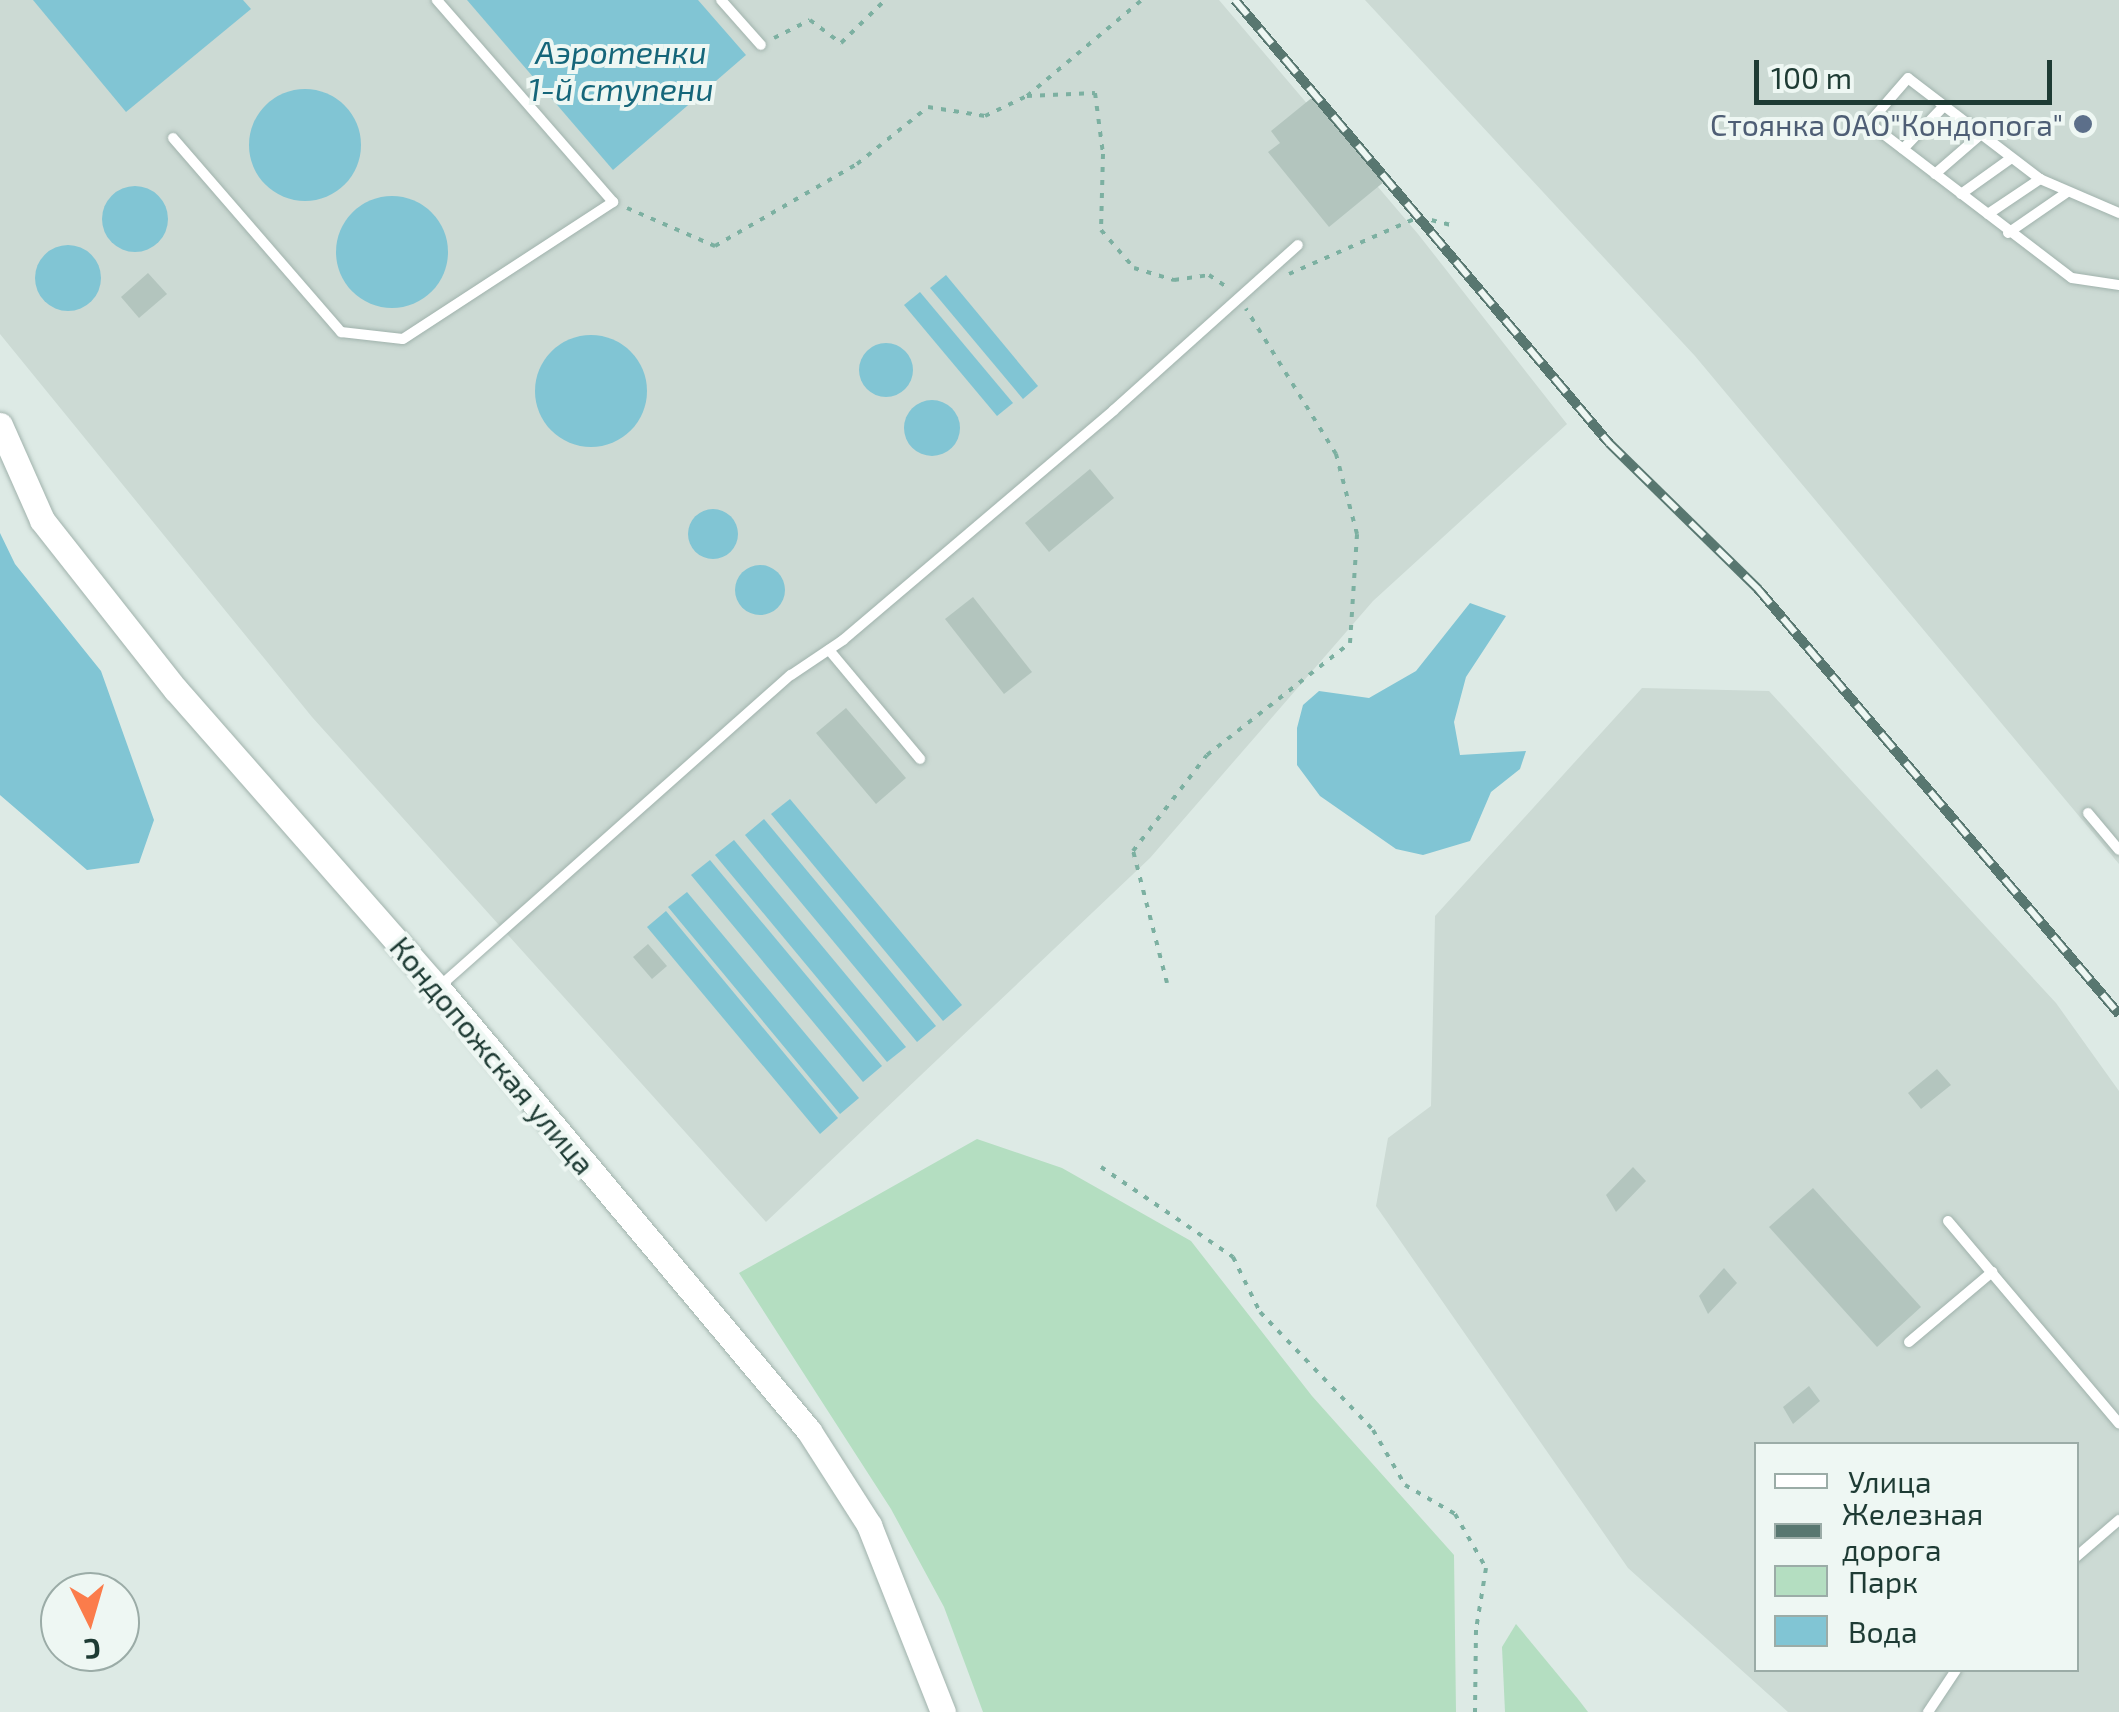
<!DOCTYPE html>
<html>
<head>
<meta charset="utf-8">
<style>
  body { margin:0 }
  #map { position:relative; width:2119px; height:1712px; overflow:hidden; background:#ddeae5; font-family:"Exo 2",sans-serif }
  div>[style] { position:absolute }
  .built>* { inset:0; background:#ccdad4 }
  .green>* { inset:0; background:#b4dec1 }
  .water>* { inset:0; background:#81c5d4 }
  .round { border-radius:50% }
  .building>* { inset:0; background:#b3c5be }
  .path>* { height:4px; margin-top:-2px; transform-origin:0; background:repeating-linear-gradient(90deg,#7cb0a1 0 5px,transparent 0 13px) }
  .roads { filter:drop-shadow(0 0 2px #a0b2ac) drop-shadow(0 0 2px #a0b2ac) }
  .service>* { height:10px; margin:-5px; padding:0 5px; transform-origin:5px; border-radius:5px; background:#fff }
  .tertiary>* { height:25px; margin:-12.5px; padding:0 12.5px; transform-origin:12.5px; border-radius:12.5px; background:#fff }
  .rail>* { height:10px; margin-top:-5px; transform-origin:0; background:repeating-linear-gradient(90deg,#eef7f3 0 19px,#587770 0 38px); box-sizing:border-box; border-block:2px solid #587770 }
  .dots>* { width:28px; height:28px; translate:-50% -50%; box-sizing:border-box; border:5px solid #eef7f3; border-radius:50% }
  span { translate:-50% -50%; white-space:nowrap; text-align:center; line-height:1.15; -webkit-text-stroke:8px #eef7f3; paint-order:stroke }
  .service-label { font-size:30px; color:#4e5e75 }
  .right { translate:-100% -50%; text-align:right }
  .street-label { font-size:30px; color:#1e3b34 }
  .water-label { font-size:32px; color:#15667a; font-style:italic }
  .legend { position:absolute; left:1754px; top:1442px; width:325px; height:230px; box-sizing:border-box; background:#eef7f3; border:2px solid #9baca7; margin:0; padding:12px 18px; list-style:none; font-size:30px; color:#1e3b34 }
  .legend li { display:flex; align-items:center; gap:20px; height:50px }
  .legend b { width:50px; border:2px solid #9baca7 }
  .north { position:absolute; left:40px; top:1572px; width:100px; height:100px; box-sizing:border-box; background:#eef7f3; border:2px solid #9baca7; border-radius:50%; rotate:175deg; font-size:28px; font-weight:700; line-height:40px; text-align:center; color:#1e3b34 }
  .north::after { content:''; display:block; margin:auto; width:35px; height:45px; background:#fb7c4b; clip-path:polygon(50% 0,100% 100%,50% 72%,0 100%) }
  .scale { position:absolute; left:1754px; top:60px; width:298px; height:45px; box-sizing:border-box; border:5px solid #1e3b34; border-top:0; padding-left:12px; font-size:30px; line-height:35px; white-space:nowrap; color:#1e3b34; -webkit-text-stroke:8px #eef7f3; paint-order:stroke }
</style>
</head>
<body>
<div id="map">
  <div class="built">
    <i style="clip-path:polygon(0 0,1219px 0,1418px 234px,1567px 424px,1373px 601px,1150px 858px,766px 1222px,312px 717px,0 334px)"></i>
    <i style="clip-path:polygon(1365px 0,2119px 0,2119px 864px,1695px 356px)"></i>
    <i style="clip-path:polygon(evenodd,1642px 688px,1769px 691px,2056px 1003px,2119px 1091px,2119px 1712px,1788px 1712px,1628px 1568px,1376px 1206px,1388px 1138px,1431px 1106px,1435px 916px,1642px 688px,1756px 1444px,2076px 1444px,2076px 1670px,1756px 1670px,1756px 1444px)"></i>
  </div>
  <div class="green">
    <i style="clip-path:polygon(977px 1139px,1062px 1168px,1191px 1241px,1312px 1396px,1454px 1555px,1456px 1712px,983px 1712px,944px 1607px,891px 1509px,739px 1273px)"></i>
    <i style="clip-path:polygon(1516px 1624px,1578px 1699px,1588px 1712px,1505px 1712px,1502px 1647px)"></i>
  </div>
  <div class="water">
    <i style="clip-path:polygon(33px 0,243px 0,251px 9px,126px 112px)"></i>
    <i style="clip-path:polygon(467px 0,698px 0,746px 55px,613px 170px)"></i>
    <i class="round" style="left:249px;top:89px;width:112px;height:112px"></i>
    <i class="round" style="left:102px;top:186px;width:66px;height:66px"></i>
    <i class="round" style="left:336px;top:196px;width:112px;height:112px"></i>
    <i class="round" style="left:35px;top:245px;width:66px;height:66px"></i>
    <i style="clip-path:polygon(946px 275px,1038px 386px,1023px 399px,930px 288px)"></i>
    <i style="clip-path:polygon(920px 292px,1013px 403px,997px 416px,904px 305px)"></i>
    <i class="round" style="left:535px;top:335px;width:112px;height:112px"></i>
    <i class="round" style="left:859px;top:343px;width:54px;height:54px"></i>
    <i class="round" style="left:904px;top:400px;width:56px;height:56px"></i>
    <i class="round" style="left:688px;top:509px;width:50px;height:50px"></i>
    <i style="clip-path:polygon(0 533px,15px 564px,101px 671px,154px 820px,139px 863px,87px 870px,0 795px)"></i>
    <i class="round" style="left:735px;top:565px;width:50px;height:50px"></i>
    <i style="clip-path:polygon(1470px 603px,1506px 616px,1466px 677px,1454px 722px,1460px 755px,1526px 751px,1520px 769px,1491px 792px,1470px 841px,1423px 855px,1396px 849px,1320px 796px,1297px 765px,1297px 728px,1303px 705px,1319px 691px,1369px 698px,1416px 671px)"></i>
    <i style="clip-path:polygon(790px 799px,962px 1005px,943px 1021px,771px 814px)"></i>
    <i style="clip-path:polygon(764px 819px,936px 1026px,917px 1042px,745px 835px)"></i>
    <i style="clip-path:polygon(734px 840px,906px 1047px,887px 1062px,715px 855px)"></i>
    <i style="clip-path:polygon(710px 860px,882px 1066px,863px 1082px,691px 875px)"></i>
    <i style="clip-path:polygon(687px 892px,859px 1098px,840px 1114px,668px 907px)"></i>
    <i style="clip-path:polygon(666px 911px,838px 1118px,820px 1134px,647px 927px)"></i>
  </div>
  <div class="building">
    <i style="clip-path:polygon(1314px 96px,1385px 181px,1329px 227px,1268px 152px,1280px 143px,1271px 131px)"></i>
    <i style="clip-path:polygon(148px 273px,167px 294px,139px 318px,121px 297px)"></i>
    <i style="clip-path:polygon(1090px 469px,1114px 498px,1049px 552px,1025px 523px)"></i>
    <i style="clip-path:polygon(973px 597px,1032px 672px,1004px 694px,945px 619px)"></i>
    <i style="clip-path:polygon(846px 708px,906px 778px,876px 804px,816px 733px)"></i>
    <i style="clip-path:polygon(648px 944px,667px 966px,652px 979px,633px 957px)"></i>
    <i style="clip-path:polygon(1937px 1069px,1951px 1085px,1921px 1109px,1908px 1093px)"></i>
    <i style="clip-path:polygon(1633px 1167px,1646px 1181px,1616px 1212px,1606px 1195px)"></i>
    <i style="clip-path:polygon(1813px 1188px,1921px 1307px,1877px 1347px,1769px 1227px)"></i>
    <i style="clip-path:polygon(1724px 1268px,1737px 1283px,1708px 1314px,1699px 1296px)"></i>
    <i style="clip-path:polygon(1809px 1386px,1820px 1401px,1793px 1424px,1783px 1407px)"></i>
  </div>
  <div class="path">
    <i style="left:774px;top:38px;width:40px;rotate:-26.6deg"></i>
    <i style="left:810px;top:20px;width:39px;rotate:37deg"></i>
    <i style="left:841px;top:43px;width:62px;rotate:-44.3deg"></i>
    <i style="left:1027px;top:96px;width:68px;rotate:-2.5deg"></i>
    <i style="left:1095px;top:93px;width:62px;rotate:82.5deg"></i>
    <i style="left:1103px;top:154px;width:76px;rotate:91.5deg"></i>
    <i style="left:1101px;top:230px;width:50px;rotate:49deg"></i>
    <i style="left:1134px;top:268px;width:42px;rotate:16.7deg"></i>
    <i style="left:1174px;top:280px;width:35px;rotate:-8deg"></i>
    <i style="left:1209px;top:275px;width:22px;rotate:34deg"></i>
    <i style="left:627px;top:208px;width:96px;rotate:23.4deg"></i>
    <i style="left:715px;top:246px;width:164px;rotate:-30deg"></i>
    <i style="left:857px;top:164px;width:91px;rotate:-38.8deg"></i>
    <i style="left:928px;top:107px;width:58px;rotate:9deg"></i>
    <i style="left:985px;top:116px;width:47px;rotate:-25.5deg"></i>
    <i style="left:1027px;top:96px;width:150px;rotate:-39.9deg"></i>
    <i style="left:1289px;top:274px;width:142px;rotate:-23.7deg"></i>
    <i style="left:1419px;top:217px;width:37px;rotate:14deg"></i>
    <i style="left:1167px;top:983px;width:136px;rotate:-104.4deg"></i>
    <i style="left:1133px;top:851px;width:121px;rotate:-52.4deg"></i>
    <i style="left:1207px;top:755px;width:182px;rotate:-38.1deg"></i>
    <i style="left:1350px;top:643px;width:109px;rotate:-86.3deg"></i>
    <i style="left:1357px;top:534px;width:83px;rotate:-104.7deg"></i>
    <i style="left:1336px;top:454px;width:171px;rotate:-121.8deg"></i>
    <i style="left:1101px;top:1167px;width:160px;rotate:34.3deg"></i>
    <i style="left:1233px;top:1257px;width:61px;rotate:63.9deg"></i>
    <i style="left:1260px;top:1312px;width:163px;rotate:46.2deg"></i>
    <i style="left:1373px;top:1430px;width:64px;rotate:59.8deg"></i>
    <i style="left:1405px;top:1485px;width:58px;rotate:30.1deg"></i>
    <i style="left:1455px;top:1514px;width:62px;rotate:60.1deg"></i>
    <i style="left:1486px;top:1568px;width:63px;rotate:99.2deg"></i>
    <i style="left:1476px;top:1630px;width:82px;rotate:90.7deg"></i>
  </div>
  <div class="roads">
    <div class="service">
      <i style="left:721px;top:0;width:60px;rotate:48.4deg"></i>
      <i style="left:173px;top:138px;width:257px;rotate:49.1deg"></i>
      <i style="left:341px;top:332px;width:62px;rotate:6.4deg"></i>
      <i style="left:403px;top:339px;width:251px;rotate:-33.1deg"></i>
      <i style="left:613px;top:202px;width:268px;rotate:-131.1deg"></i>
      <i style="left:1903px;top:149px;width:59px;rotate:-46.4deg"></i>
      <i style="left:1935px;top:174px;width:60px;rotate:-40.9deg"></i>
      <i style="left:1961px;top:194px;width:60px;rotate:-35.5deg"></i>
      <i style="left:2119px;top:213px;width:86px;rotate:-156.7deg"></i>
      <i style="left:2040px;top:179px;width:166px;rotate:-142.6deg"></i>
      <i style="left:1908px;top:78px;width:60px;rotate:130.9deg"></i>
      <i style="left:1869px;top:123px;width:255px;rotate:37.4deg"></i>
      <i style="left:2072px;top:278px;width:48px;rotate:8.5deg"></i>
      <i style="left:1988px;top:214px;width:63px;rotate:-33.9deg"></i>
      <i style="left:2008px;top:233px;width:70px;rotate:-34.6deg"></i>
      <i style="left:829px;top:650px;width:142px;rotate:50.1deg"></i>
      <i style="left:2088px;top:813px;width:48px;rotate:50deg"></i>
      <i style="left:439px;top:987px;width:470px;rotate:-41.6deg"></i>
      <i style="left:791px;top:675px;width:63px;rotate:-33.9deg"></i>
      <i style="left:843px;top:640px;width:355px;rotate:-40.3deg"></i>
      <i style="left:1114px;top:410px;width:247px;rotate:-41.9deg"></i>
      <i style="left:1948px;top:1221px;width:265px;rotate:49.8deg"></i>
      <i style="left:1909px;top:1342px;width:109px;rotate:-40.1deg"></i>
      <i style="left:2076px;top:1557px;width:57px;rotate:-40.7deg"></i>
      <i style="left:1928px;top:1712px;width:50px;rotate:-56.3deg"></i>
    </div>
    <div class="tertiary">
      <i style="left:0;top:425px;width:104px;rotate:66.1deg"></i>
      <i style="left:42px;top:520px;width:216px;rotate:51.8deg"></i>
      <i style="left:176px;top:690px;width:397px;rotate:48.7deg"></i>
      <i style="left:438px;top:988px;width:578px;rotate:50.05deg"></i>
      <i style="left:809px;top:1431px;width:112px;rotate:57.4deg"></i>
      <i style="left:869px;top:1525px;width:201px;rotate:68.4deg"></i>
    </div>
  </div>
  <div class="rail">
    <i style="left:1235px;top:0;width:580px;rotate:49.83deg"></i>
    <i style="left:1609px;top:443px;width:209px;rotate:44.4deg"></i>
    <i style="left:1758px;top:589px;width:558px;rotate:49.66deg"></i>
  </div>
  <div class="dots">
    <i style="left:2083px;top:124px;background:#5c6f8a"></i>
  </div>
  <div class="service-label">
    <span class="right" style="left:2063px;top:124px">Стоянка ОАО"Кондопога"</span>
  </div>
  <div class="street-label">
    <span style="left:493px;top:1055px;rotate:50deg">Кондопожская улица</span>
  </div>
  <div class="water-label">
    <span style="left:621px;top:70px">Аэротенки<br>1-й ступени</span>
  </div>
  <ul class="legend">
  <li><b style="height:12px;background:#fff"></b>Улица</li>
  <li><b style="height:12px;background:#587770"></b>Железная дорога</li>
  <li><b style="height:28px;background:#b4dec1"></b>Парк</li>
  <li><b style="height:28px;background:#81c5d4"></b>Вода</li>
  </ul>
  <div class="north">С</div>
  <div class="scale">100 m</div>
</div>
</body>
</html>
